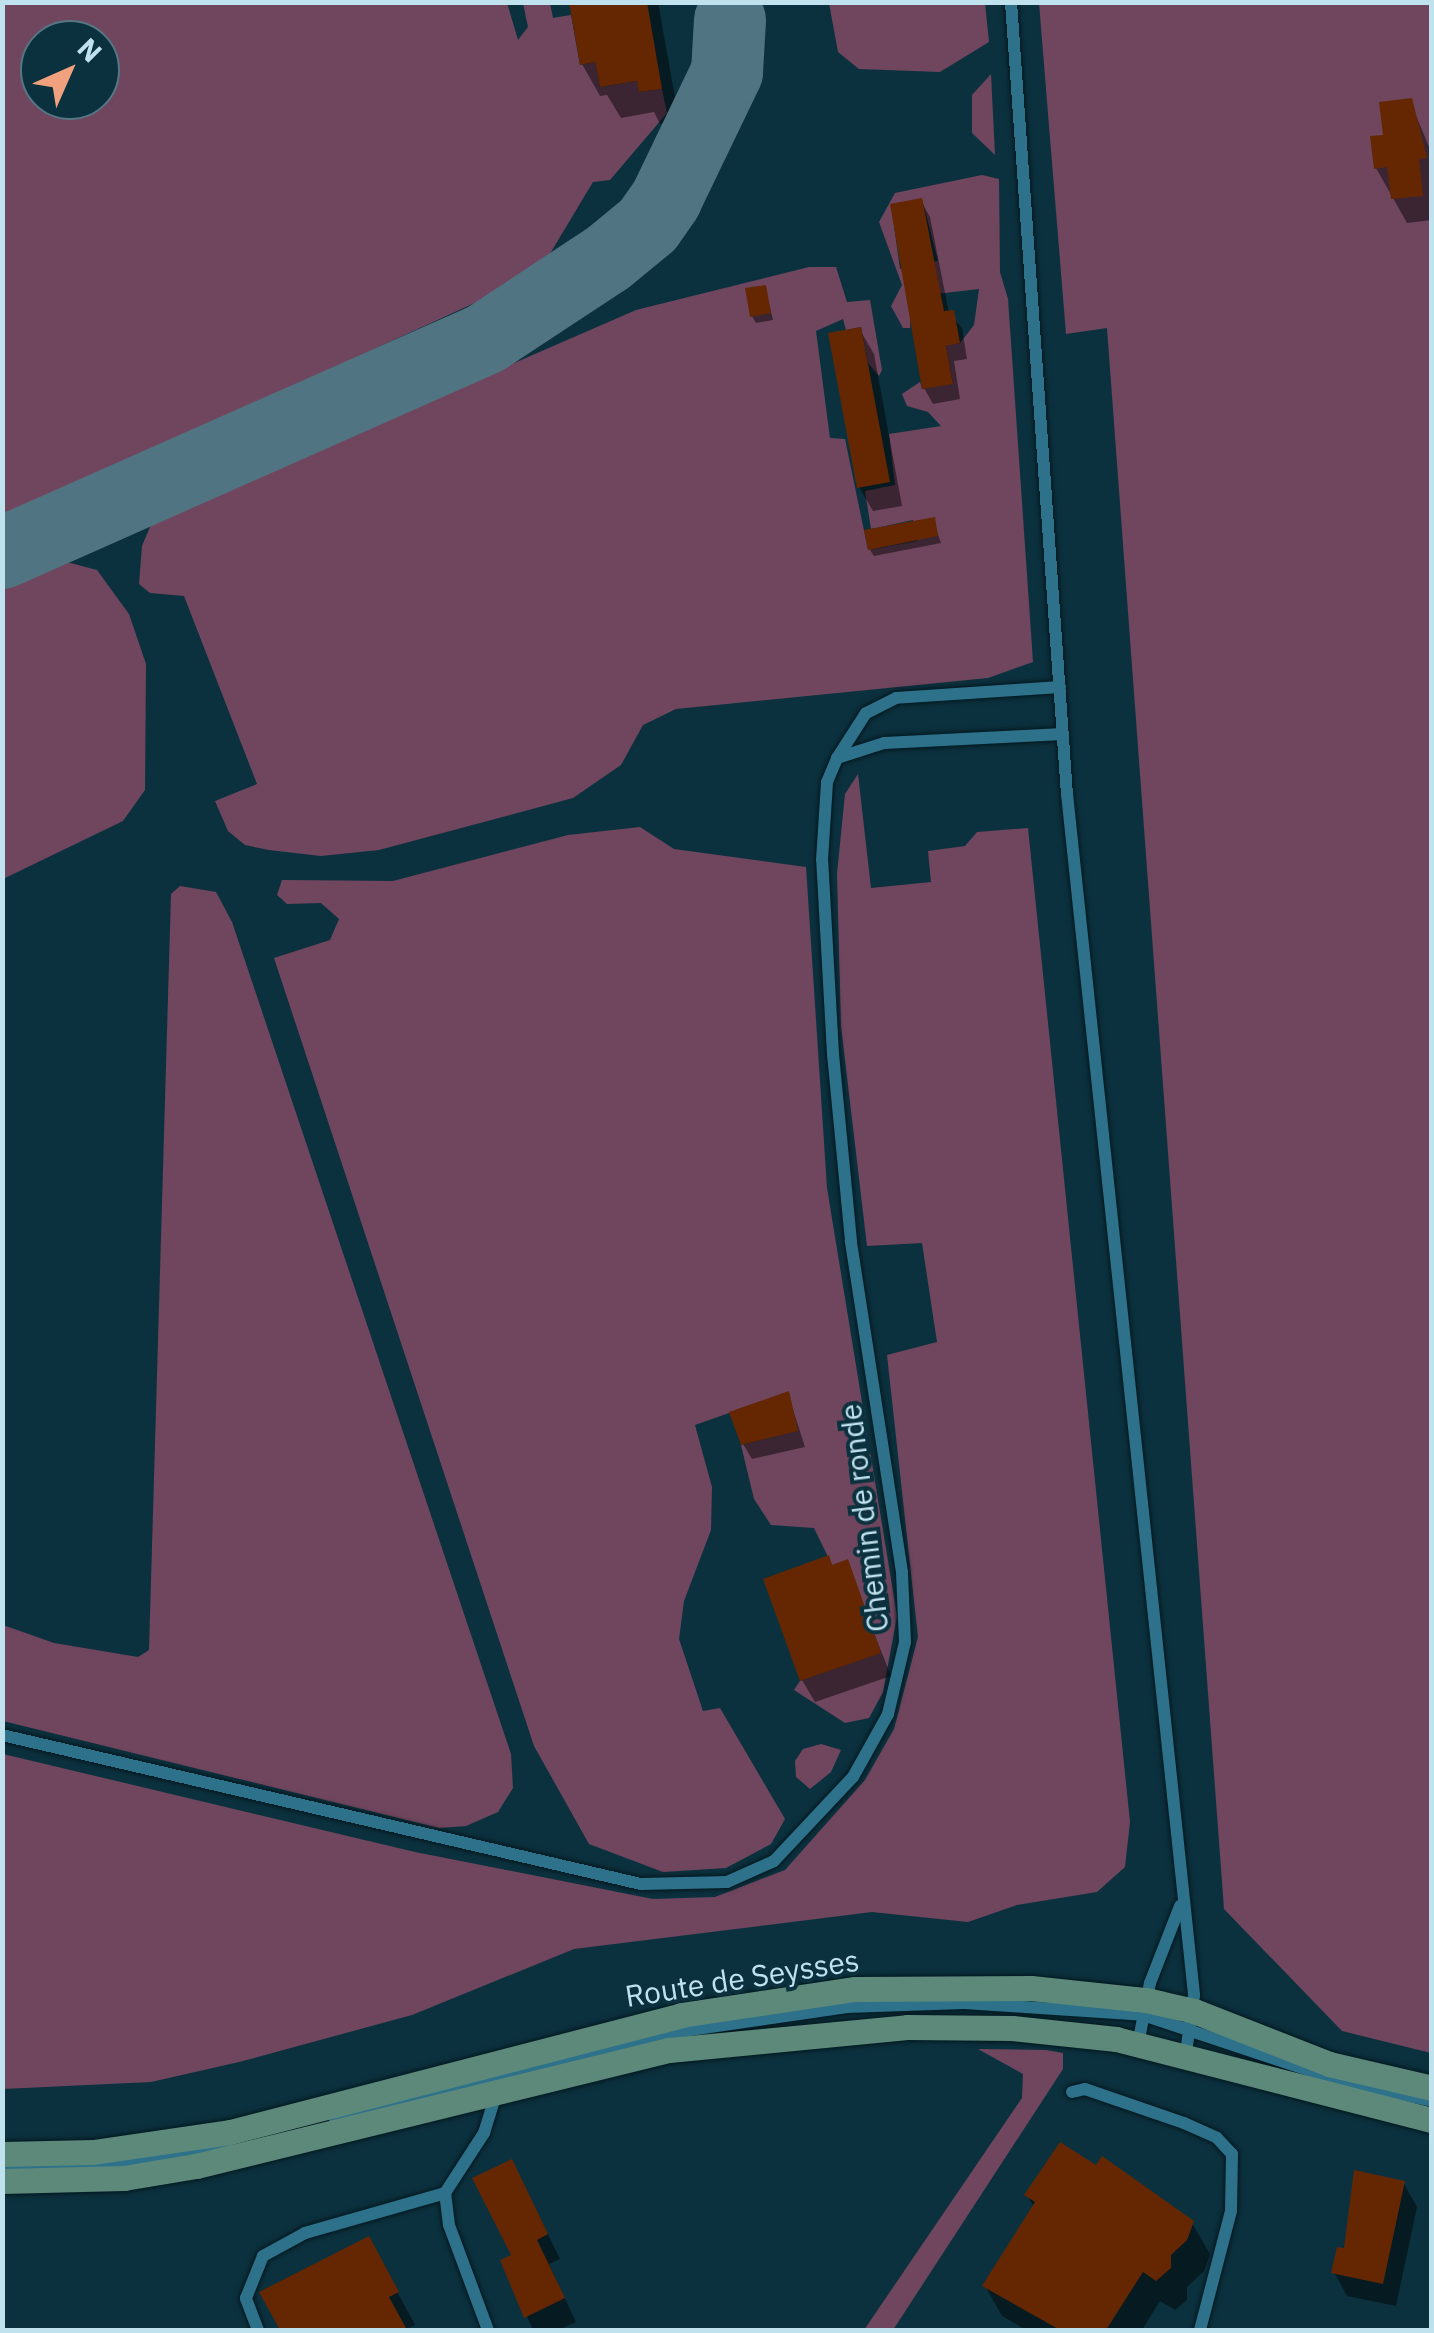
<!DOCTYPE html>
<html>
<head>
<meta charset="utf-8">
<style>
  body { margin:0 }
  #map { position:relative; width:1434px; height:2333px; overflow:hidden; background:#0c313e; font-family:"IBM Plex Sans",sans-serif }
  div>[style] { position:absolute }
  .green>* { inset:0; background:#70465e }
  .shadow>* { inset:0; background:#0007 }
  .taxiway>* { height:72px; margin:-36px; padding:0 36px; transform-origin:36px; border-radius:36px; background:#517482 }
  .building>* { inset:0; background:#652702 }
  .roads { filter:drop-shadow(0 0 2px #03181f) drop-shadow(0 0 2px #03181f) }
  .lane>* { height:12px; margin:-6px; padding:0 6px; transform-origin:6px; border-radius:6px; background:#2d718a }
  .secondary>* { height:25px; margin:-12.5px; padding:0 12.5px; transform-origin:12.5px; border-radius:12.5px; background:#5c897a }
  span { translate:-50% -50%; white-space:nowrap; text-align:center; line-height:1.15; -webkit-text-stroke:8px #0c313e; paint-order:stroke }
  .street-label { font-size:30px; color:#c0e1ee }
  .frame { position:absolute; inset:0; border:5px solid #c0e1ee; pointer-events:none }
  .north { position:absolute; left:20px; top:20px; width:100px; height:100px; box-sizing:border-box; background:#0c313e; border:2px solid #547784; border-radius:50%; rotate:45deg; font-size:28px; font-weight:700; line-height:40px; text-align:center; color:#c0e1ee }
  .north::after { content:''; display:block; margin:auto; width:35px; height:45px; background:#f1a17d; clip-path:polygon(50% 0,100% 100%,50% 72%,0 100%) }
</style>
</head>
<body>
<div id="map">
  <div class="green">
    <i style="clip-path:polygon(evenodd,2px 3px,507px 3px,518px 40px,528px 27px,523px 3px,550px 3px,553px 18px,571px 15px,580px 65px,595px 62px,600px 87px,637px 81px,640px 92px,662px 89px,667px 113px,610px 180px,593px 182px,548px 257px,516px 284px,3px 519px,2px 3px,40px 40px,100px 40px,100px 100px,40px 100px,40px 40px)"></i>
    <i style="clip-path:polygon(829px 3px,985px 3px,989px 42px,940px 72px,859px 69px,838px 52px)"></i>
    <i style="clip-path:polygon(1039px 3px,1431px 3px,1431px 2053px,1342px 2031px,1224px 1909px,1107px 328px,1066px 334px)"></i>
    <i style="clip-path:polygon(991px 74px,995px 155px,972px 133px,972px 95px)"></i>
    <i style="clip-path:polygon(evenodd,982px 175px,999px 179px,1000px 272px,1008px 299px,1033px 662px,988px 678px,676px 709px,643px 725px,621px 765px,573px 798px,379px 850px,321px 856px,269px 850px,245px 845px,228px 831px,215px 801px,257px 784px,184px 596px,150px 593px,139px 584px,142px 546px,153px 520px,636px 310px,809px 267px,836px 267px,847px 302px,870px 300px,882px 370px,879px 376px,868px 363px,861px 327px,846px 330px,843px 319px,816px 331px,830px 438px,845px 439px,868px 550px,917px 541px,913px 520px,871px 529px,865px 491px,895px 485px,889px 434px,941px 426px,928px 412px,907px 406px,902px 394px,920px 382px,922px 389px,953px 383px,946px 346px,960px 343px,974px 325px,979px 289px,910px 297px,910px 328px,903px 328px,891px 306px,902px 285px,879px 222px,895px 193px,982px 175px,922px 199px,938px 261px,900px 269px,891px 204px,922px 199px)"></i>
    <i style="clip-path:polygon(59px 560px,97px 570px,129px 614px,146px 664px,145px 790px,123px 821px,3px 879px,3px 585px)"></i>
    <i style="clip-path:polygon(858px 774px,871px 888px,931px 882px,928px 851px,965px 846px,977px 832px,1028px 828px,1130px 1822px,1125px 1867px,1097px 1892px,1017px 1905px,968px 1922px,872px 1912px,574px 1949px,412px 2015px,239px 2062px,151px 2082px,3px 2089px,3px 1754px,415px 1852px,653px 1899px,715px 1897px,785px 1870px,865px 1780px,894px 1729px,918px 1637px,887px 1355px,937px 1342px,922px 1243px,867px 1246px,841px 1026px,837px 874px,845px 794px)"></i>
    <i style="clip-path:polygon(640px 827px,674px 849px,806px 867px,827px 1188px,897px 1616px,883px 1692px,869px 1718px,845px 1723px,794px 1690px,800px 1681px,880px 1653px,848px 1560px,832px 1565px,814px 1528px,771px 1525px,754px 1499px,741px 1445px,797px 1431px,789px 1392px,695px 1425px,712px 1487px,711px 1530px,684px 1601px,679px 1639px,703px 1711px,720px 1708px,785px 1819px,771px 1844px,726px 1868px,663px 1872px,589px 1844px,534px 1746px,274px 958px,330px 940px,339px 919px,321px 903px,287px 904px,277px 895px,282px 880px,393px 881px,568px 835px)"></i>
    <i style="clip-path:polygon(180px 886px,216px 892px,232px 922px,511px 1754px,513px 1788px,498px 1812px,466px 1826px,439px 1828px,3px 1721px,3px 1625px,54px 1643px,138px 1657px,149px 1650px,171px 894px)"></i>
    <i style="clip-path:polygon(821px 1744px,841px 1750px,831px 1772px,810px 1789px,796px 1777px,795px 1761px,803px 1749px)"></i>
    <i style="clip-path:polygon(978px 2049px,1046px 2050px,1063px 2053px,1063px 2069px,893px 2330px,864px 2330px,1022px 2098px,1023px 2074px)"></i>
  </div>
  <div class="shadow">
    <i style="clip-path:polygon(571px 2px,658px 2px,679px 120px,660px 124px,654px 112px,621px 118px,607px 95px,600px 96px,582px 64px)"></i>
    <i style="clip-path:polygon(1410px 101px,1432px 154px,1432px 220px,1407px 223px,1376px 168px,1386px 137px)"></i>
    <i style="clip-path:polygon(921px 201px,930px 217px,949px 313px,962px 328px,967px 359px,954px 361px,960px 399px,933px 404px,924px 388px)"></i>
    <i style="clip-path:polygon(765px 287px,773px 320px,756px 323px,752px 316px)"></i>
    <i style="clip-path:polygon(860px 330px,874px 354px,902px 506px,873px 511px,859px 487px)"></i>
    <i style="clip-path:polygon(933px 520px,941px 543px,874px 556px,870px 550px)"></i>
    <i style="clip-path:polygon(788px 1394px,805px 1447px,752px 1459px,743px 1444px)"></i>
    <i style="clip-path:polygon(846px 1562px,891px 1676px,815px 1702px,802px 1680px,833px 1567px)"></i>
    <i style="clip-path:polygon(1404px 2184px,1417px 2207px,1396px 2306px,1347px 2296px,1334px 2272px)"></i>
    <i style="clip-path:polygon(524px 2185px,560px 2259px,549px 2264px,576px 2322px,558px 2330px,533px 2330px,503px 2261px,514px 2256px)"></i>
    <i style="clip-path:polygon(1027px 2195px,1192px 2223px,1210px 2254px,1204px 2271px,1187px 2287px,1187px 2300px,1175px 2310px,1160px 2301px,1142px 2330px,1026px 2330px,1002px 2316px,985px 2286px,1034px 2207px)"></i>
    <i style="clip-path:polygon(386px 2271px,415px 2325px,405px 2330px,283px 2330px,263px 2293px)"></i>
  </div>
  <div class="taxiway">
    <i style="left:2px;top:553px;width:528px;rotate:-23.9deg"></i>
    <i style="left:485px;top:339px;width:147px;rotate:-33.4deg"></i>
    <i style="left:608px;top:258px;width:52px;rotate:-39.5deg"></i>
    <i style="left:648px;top:225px;width:32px;rotate:-55deg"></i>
    <i style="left:666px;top:199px;width:141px;rotate:-64.3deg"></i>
    <i style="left:727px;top:72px;width:52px;rotate:-86.7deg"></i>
  </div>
  <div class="building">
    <i style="clip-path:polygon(569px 2px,647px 2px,662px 89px,639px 92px,637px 81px,600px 87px,595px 62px,580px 65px)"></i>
    <i style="clip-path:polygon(1412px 98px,1427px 158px,1419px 159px,1423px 196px,1391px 199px,1387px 167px,1374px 169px,1370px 136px,1383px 135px,1379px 102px)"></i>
    <i style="clip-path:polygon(922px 198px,944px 311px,954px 310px,960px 343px,946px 346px,953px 384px,922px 389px,890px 204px)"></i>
    <i style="clip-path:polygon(766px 285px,771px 313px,750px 317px,745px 288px)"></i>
    <i style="clip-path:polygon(861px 327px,890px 482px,857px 488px,828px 333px)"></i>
    <i style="clip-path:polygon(935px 517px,938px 536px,868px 550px,864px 530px)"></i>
    <i style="clip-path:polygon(789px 1391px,798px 1431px,741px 1445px,729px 1412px)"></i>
    <i style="clip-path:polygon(829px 1555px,832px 1565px,848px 1559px,881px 1653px,800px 1681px,763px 1579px)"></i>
    <i style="clip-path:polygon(1060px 2142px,1096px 2165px,1102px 2156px,1194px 2221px,1187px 2240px,1171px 2255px,1171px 2268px,1156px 2281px,1143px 2272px,1106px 2330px,1060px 2330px,982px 2286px,1035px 2202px,1024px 2195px)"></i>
    <i style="clip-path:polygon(512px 2159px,548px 2234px,537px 2240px,565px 2298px,524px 2318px,500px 2260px,511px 2255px,472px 2178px)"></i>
    <i style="clip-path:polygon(1354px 2170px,1405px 2181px,1383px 2284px,1331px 2273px,1337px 2247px,1344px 2248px)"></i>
    <i style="clip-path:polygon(369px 2236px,399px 2292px,389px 2297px,407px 2330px,280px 2330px,259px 2292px)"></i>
  </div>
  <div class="roads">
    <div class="lane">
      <i style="left:1011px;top:2px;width:794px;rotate:85.96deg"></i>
      <i style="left:1067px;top:794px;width:1208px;rotate:83.96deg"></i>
      <i style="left:1194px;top:1995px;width:59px;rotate:97.9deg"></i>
      <i style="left:1060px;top:687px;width:164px;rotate:176.2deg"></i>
      <i style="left:896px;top:698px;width:34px;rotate:153deg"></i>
      <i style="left:866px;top:713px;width:54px;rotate:122.8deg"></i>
      <i style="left:837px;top:758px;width:49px;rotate:-17.7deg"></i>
      <i style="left:884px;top:743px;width:179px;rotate:-2.9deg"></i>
      <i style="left:2px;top:1735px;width:656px;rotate:13.13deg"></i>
      <i style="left:641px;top:1884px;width:86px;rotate:-1.3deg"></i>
      <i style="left:727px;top:1882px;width:51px;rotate:-24.1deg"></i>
      <i style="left:774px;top:1861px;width:115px;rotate:-46.8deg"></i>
      <i style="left:853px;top:1777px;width:72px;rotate:-60.9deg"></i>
      <i style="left:888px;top:1714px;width:74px;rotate:-76.7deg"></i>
      <i style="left:905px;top:1642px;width:70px;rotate:-92.5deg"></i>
      <i style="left:902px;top:1572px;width:335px;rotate:-98.8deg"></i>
      <i style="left:851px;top:1241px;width:188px;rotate:-95.5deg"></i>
      <i style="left:833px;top:1054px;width:194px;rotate:-93.2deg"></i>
      <i style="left:822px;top:860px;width:78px;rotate:-86.3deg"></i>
      <i style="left:827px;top:782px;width:26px;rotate:-67deg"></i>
      <i style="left:1138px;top:2044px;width:62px;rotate:-78.9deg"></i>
      <i style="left:1150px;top:1983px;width:83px;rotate:-68.7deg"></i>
      <i style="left:1072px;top:2092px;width:13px;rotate:-13deg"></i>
      <i style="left:1085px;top:2089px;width:105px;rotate:19deg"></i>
      <i style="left:1184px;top:2123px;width:36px;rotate:24deg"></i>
      <i style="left:1217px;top:2138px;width:22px;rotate:47deg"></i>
      <i style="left:1232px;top:2154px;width:57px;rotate:91deg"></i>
      <i style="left:1231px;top:2211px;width:123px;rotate:104.6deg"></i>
      <i style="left:335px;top:2119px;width:345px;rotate:-14.4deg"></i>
      <i style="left:669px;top:2033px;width:180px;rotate:-8.3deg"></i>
      <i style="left:847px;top:2007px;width:117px;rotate:-2deg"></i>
      <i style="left:964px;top:2003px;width:179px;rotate:3.8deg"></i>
      <i style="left:1143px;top:2015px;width:209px;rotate:18.4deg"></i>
      <i style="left:1341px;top:2081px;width:93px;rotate:12.4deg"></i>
      <i style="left:2px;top:2166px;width:93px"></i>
      <i style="left:95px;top:2166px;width:134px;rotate:-8.6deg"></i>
      <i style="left:258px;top:2330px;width:34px;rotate:-111deg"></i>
      <i style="left:246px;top:2298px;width:45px;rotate:-68deg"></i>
      <i style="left:263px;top:2256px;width:48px;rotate:-28.7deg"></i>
      <i style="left:305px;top:2233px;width:146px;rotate:-15.9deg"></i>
      <i style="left:488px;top:2330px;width:112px;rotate:-110.4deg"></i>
      <i style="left:449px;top:2225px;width:32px;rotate:-97deg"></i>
      <i style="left:445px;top:2193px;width:72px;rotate:-57deg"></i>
      <i style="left:484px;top:2133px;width:44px;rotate:-72.8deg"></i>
    </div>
    <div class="secondary">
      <i style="left:2px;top:2154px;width:91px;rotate:-1.3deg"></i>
      <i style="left:93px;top:2152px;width:138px;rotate:-8.3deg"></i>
      <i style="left:230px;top:2132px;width:466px;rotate:-14.5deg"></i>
      <i style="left:681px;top:2015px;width:176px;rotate:-8.5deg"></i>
      <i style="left:855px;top:1989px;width:176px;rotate:-0.3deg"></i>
      <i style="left:1031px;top:1988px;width:116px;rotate:6deg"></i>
      <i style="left:1146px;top:2000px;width:49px;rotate:12.9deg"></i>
      <i style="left:1194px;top:2011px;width:145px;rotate:21.4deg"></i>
      <i style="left:1329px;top:2064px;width:106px;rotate:13.1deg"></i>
      <i style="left:2px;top:2181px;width:122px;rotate:-1.4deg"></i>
      <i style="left:124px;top:2178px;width:73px;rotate:-9.5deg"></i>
      <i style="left:196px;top:2166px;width:487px;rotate:-13.8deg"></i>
      <i style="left:669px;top:2050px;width:239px;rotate:-5.5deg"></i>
      <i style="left:907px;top:2027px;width:105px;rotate:0.5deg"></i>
      <i style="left:1012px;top:2028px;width:105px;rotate:6deg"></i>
      <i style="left:1116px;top:2039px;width:326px;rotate:14.4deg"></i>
    </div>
  </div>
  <div class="street-label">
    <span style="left:864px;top:1518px;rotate:-97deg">Chemin de ronde</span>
    <span style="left:742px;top:1978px;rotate:-9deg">Route de Seysses</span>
  </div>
  <div class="frame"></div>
  <div class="north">N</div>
</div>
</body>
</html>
